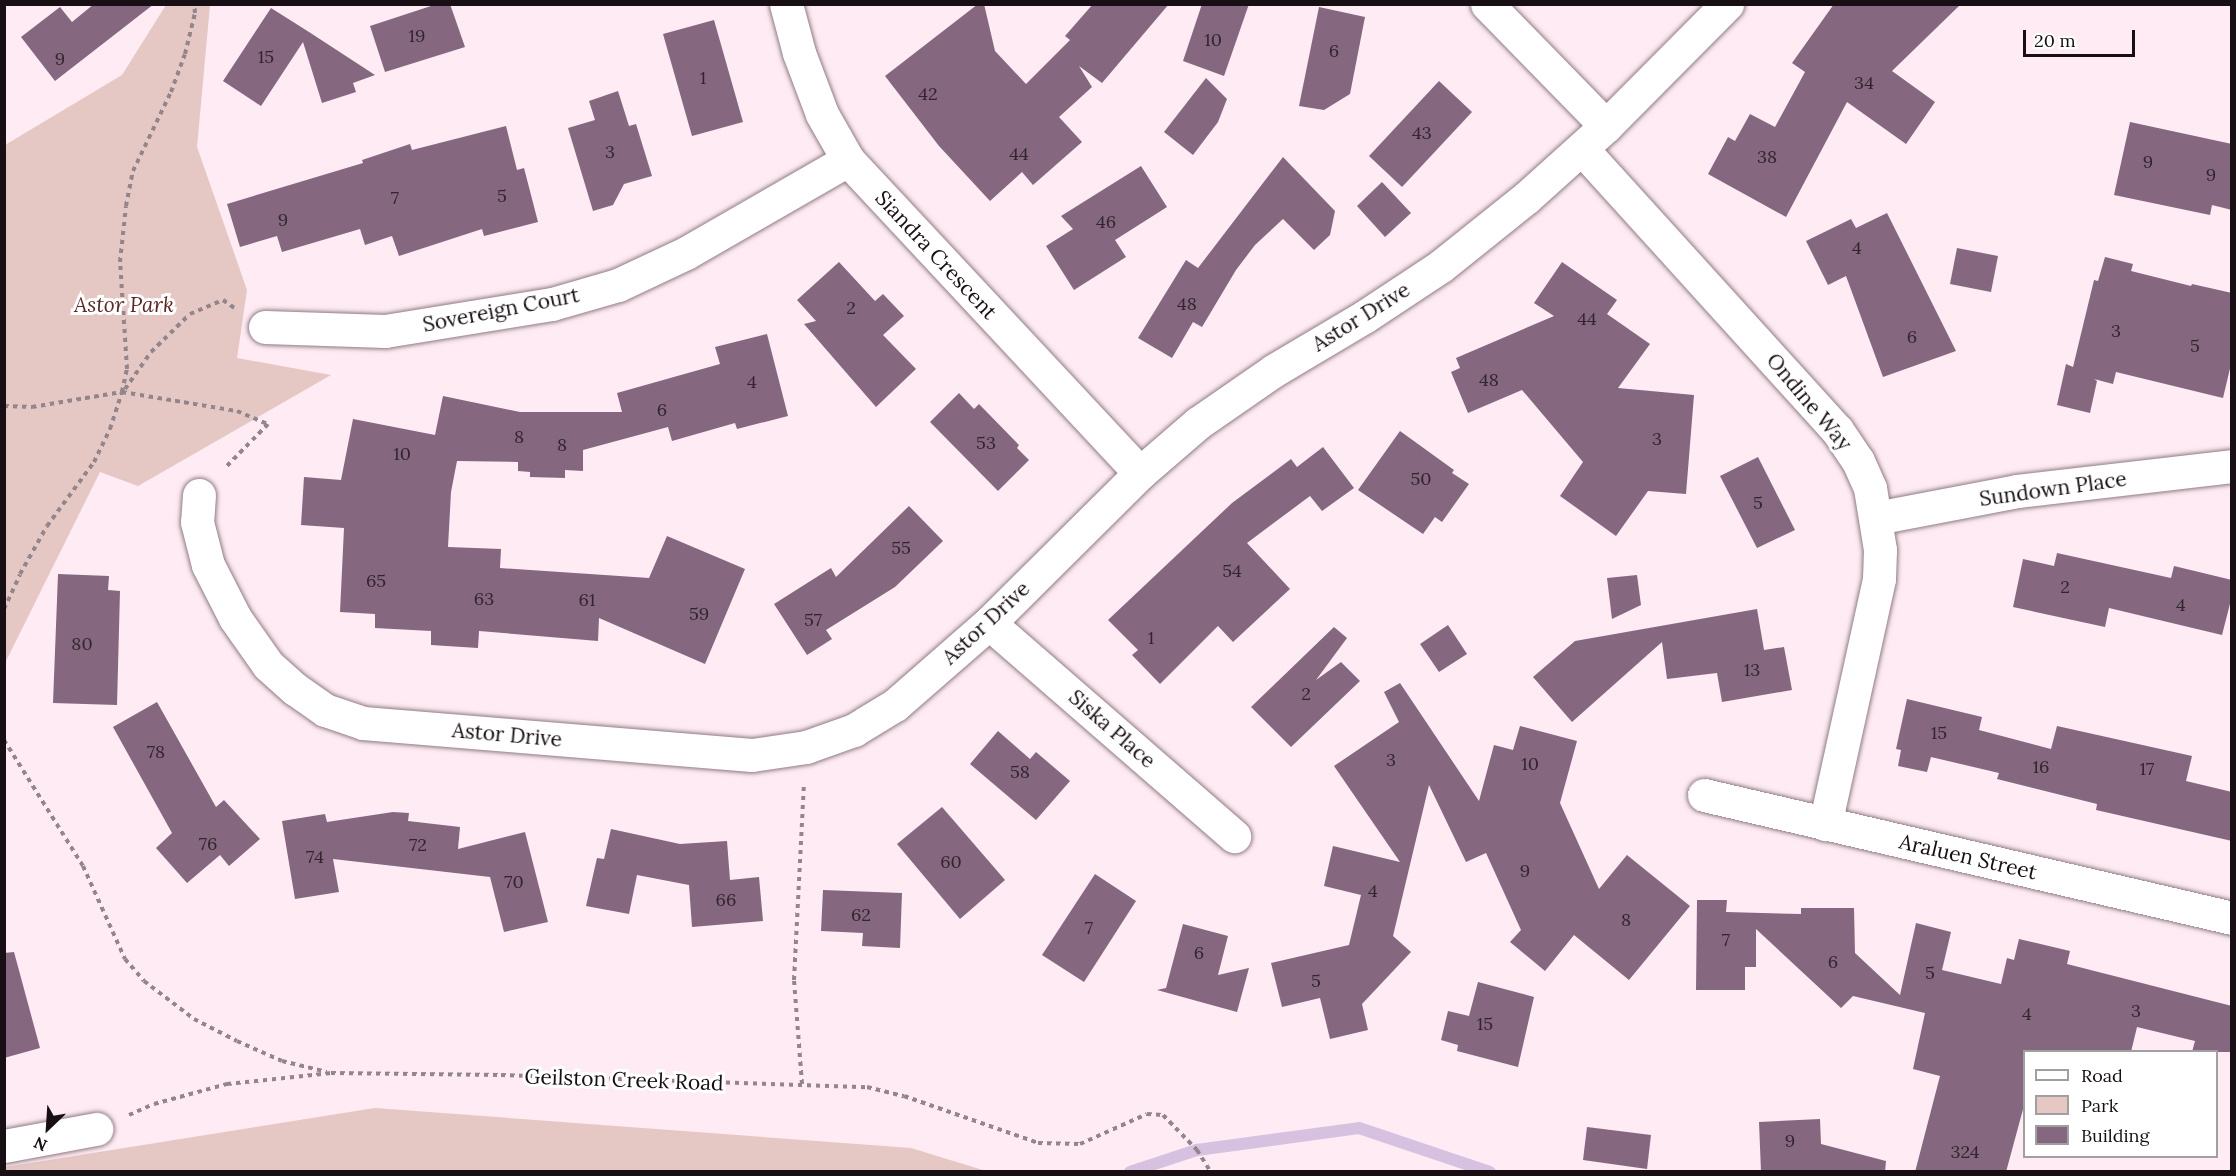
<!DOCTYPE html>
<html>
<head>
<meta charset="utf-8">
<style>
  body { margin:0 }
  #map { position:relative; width:2236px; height:1176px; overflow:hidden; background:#feebf3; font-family:Lora,serif }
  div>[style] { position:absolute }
  .green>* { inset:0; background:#e5c7c3 }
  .stream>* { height:12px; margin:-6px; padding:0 6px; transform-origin:6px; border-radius:6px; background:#d7c1e1 }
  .building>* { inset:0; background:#85687f }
  .path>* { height:4px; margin-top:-2px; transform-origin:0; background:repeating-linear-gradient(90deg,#92858b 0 4.5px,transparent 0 9px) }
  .roads { filter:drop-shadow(0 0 2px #917c85) drop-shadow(0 0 2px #917c85) }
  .minor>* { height:33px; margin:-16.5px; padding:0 16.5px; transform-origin:16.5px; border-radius:16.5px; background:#fff }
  span { translate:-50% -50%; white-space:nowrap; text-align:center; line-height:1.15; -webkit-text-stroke:6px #fff; paint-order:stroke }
  .number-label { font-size:18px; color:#32252e }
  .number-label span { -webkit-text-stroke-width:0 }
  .street-label { font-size:21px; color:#170f13 }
  .park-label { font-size:21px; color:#5b2621; font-style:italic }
  .frame { position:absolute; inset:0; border:6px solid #170f13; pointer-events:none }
  .legend { position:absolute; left:2023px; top:1050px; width:195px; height:108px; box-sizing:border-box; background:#fff; border:2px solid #a29fa1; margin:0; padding:8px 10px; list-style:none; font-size:18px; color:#170f13 }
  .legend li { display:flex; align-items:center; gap:12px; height:30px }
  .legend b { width:30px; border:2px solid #a29fa1 }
  .north { position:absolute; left:18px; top:1098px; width:60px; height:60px; -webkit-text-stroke:4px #fff; paint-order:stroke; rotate:205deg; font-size:16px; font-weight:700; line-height:24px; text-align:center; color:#170f13 }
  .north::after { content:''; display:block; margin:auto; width:21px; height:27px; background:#170f13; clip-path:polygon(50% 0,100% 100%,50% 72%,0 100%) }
  .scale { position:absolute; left:2023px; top:30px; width:112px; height:27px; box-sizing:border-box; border:3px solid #170f13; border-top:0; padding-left:8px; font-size:18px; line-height:21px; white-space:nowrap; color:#170f13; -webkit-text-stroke:4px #fff; paint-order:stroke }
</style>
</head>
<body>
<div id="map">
  <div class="green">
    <i style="clip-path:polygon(166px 5px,210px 5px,197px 147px,247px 290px,237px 358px,331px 375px,138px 486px,100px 472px,5px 663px,5px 145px,122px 75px)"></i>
    <i style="clip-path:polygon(375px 1108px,911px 1148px,986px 1171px,5px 1171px,5px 1167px)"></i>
  </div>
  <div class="stream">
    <i style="left:1130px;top:1172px;width:71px;rotate:-18.2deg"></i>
    <i style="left:1197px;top:1150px;width:163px;rotate:-7.7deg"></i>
    <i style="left:1359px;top:1128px;width:138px;rotate:18.6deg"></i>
  </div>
  <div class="building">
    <i style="clip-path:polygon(94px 4px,154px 4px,55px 81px,21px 37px,60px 7px,72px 22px)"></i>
    <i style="clip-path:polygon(437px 4px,450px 4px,465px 47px,385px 72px,370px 26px)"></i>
    <i style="clip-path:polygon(978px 4px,984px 4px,995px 51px,1026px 84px,1070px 40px,1065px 36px,1093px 4px,1169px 4px,1102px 83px,1079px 66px,1092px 87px,1059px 117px,1082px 142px,1033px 185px,1022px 172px,990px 201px,939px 146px,885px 76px)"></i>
    <i style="clip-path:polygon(1202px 4px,1249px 4px,1224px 76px,1183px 61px)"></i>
    <i style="clip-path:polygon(1834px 4px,1961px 4px,1892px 71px,1935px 102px,1906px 144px,1847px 102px,1786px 217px,1708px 174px,1728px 137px,1735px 141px,1750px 114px,1775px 127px,1805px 72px,1792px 63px)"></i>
    <i style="clip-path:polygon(1319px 7px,1365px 17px,1350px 94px,1324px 110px,1299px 106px)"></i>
    <i style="clip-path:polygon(271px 8px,309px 32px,375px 75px,353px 83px,356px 92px,322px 103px,303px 42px,261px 106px,223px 81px)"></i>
    <i style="clip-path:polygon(714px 20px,743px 122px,692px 136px,663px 34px)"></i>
    <i style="clip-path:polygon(1206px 78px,1227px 99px,1218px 122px,1193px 155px,1164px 132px)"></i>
    <i style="clip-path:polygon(1439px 81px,1472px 112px,1402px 187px,1369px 156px)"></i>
    <i style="clip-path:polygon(618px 91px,629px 126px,636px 124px,652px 176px,624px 184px,613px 205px,593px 211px,568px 128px,595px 120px,589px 101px)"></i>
    <i style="clip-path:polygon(2130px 122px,2232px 144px,2232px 210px,2212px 205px,2210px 215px,2114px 195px)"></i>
    <i style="clip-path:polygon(506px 126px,517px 170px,524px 168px,538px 222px,484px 236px,482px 229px,399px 256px,392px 236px,365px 245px,360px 229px,282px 252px,277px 236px,240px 247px,227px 204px,363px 163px,362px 160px,410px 144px,412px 150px)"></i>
    <i style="clip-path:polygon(1283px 157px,1335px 211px,1330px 235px,1314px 250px,1283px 219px,1255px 245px,1236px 270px,1202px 327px,1193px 322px,1172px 358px,1138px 338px,1186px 260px,1198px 268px)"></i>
    <i style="clip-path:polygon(1141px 166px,1167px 207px,1115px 240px,1126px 257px,1074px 290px,1046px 246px,1073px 229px,1061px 216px)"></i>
    <i style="clip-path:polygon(1382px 182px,1411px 213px,1385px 237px,1357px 206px)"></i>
    <i style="clip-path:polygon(1887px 213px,1956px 351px,1883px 377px,1846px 276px,1828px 285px,1806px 241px,1851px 219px,1856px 228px)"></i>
    <i style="clip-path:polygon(1957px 248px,1998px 256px,1991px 292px,1950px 284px)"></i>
    <i style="clip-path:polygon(2105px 257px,2133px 264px,2131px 271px,2191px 286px,2192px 284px,2232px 293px,2232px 360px,2223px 398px,2116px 372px,2113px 384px,2094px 379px,2097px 381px,2090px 413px,2057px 405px,2066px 364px,2073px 367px,2094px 280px,2098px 281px)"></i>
    <i style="clip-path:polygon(839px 262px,875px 301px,883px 294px,904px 316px,883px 335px,916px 369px,876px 407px,804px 324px,816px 321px,797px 300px)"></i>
    <i style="clip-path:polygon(1562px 262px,1617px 300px,1607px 314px,1650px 344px,1618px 388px,1694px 395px,1686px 494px,1648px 491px,1616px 536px,1560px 496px,1583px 462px,1522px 390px,1468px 413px,1451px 372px,1460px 368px,1456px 358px,1554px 316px,1534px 303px)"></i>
    <i style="clip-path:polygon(767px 334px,788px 416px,737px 429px,735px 423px,672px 441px,668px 427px,583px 450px,583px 471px,565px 470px,565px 478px,530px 477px,530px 472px,518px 471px,518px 462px,457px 461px,451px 492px,448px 547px,501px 549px,500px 568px,649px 578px,667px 536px,745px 569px,705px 664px,599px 618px,598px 641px,479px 631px,478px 648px,431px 645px,431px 631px,375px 628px,375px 614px,340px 612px,344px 528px,301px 525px,304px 477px,341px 480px,353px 419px,435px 435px,443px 396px,520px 412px,622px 412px,617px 393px,720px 364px,715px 347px)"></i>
    <i style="clip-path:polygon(959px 393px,974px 409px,979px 404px,1019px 445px,1017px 448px,1029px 460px,998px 491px,930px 422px)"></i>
    <i style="clip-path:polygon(1400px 431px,1454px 470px,1452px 473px,1469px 484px,1442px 522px,1435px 517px,1423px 534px,1358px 490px)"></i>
    <i style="clip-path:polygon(1323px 447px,1354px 488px,1322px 511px,1310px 496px,1247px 543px,1290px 589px,1233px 642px,1218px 626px,1160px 684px,1132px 655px,1138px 650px,1108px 620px,1232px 503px,1291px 459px,1297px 467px)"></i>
    <i style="clip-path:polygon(1758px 457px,1795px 530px,1757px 548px,1720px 476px)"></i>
    <i style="clip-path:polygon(909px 506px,943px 541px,895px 587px,826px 630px,832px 639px,807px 655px,774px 604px,831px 568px,836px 577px)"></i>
    <i style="clip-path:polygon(2057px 553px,2171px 578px,2174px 566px,2232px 580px,2232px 596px,2222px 635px,2109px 608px,2105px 627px,2013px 607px,2023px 559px,2054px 566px)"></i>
    <i style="clip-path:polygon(58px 574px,109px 576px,108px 590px,120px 591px,117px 705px,53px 703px)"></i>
    <i style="clip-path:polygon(1637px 575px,1641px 605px,1612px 619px,1607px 578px)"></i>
    <i style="clip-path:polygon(1757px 609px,1764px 650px,1784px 647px,1792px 690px,1722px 702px,1717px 673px,1667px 679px,1662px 642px,1572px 722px,1533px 677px,1575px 641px)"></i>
    <i style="clip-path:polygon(1448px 625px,1467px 654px,1439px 672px,1420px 644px)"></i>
    <i style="clip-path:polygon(1334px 627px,1347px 638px,1316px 680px,1341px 662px,1360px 681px,1291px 747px,1251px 707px)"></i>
    <i style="clip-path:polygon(1400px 683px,1479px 801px,1494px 745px,1513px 750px,1520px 726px,1577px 741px,1560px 803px,1599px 889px,1627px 855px,1690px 906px,1629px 980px,1574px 935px,1545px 971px,1510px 942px,1521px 930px,1486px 853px,1466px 862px,1429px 785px,1393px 936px,1411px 952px,1362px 1004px,1368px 1030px,1330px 1039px,1320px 998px,1282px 1007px,1271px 963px,1349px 945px,1361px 895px,1324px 886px,1333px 846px,1400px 862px,1334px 766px,1399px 722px,1384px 692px)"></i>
    <i style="clip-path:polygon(1907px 699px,1982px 717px,1979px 730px,2051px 749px,2057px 726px,2192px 756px,2186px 781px,2232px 792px,2232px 841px,2096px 810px,2097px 804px,1997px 779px,1999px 773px,1931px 757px,1927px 772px,1898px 766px,1901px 750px,1896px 749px)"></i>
    <i style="clip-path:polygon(157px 702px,216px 807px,224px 800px,260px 839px,229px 866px,220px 855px,187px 883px,156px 848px,172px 833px,113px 727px)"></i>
    <i style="clip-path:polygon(998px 731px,1030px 759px,1036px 752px,1070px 781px,1036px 820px,970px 764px)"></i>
    <i style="clip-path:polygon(942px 807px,1005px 880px,960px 919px,897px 844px)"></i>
    <i style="clip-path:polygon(393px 812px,409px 813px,408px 821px,460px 827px,458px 849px,525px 832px,548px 922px,504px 932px,490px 877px,333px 859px,339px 892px,295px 899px,282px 821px,325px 814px,327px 822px)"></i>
    <i style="clip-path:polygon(611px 829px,680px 844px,727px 841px,730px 880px,759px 877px,763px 921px,692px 927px,689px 885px,637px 875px,629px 914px,586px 906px,597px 858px,604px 859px)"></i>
    <i style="clip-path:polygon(1095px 874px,1136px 901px,1084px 982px,1042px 955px)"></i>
    <i style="clip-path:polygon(823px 890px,902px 893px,900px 948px,862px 946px,863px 933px,821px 931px)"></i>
    <i style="clip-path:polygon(1697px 900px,1727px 900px,1726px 912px,1801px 914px,1801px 908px,1854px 908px,1855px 953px,1900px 995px,1916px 923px,1951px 932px,1942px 970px,2001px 984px,2007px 958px,2014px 960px,2019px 939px,2070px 951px,2067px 964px,2232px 1006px,2232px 1052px,2192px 1052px,2195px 1041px,2137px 1027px,2131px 1052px,2025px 1052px,2025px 1102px,2006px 1172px,1915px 1172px,1940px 1076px,1913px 1069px,1925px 1013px,1853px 996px,1841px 1008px,1756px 929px,1756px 967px,1745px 967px,1745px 990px,1696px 990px)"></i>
    <i style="clip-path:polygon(1183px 924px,1228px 936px,1218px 975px,1249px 968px,1237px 1012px,1157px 990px,1166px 988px)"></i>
    <i style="clip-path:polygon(14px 952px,40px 1048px,4px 1058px,4px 953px)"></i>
    <i style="clip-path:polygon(1478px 982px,1534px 997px,1518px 1067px,1457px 1051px,1458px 1045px,1441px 1040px,1448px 1011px,1469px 1016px)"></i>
    <i style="clip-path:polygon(1820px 1119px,1821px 1144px,1886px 1161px,1885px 1172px,1761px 1172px,1759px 1122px)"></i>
    <i style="clip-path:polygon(1587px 1127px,1651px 1135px,1647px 1169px,1583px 1160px)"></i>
  </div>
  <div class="path">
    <i style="left:125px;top:389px;width:45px;rotate:-54.9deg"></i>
    <i style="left:151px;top:352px;width:54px;rotate:-44.3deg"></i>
    <i style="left:190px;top:314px;width:36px;rotate:-23deg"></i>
    <i style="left:223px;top:300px;width:16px;rotate:35deg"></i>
    <i style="left:4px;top:406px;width:28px;rotate:2deg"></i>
    <i style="left:32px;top:407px;width:91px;rotate:-9.5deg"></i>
    <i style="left:122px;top:392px;width:117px;rotate:9.4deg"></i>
    <i style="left:237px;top:411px;width:34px;rotate:23deg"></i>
    <i style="left:268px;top:424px;width:63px;rotate:134.4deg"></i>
    <i style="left:4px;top:609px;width:38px;rotate:-65deg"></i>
    <i style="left:20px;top:574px;width:55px;rotate:-60.6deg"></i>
    <i style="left:47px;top:526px;width:79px;rotate:-53.7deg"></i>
    <i style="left:94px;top:462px;width:37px;rotate:-64deg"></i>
    <i style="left:110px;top:429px;width:39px;rotate:-72deg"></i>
    <i style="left:122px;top:392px;width:24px;rotate:-78deg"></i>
    <i style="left:127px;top:369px;width:107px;rotate:-93.7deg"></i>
    <i style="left:120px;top:262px;width:56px;rotate:-83.9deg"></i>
    <i style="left:126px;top:206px;width:36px;rotate:-79deg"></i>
    <i style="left:133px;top:171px;width:88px;rotate:-64.3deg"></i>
    <i style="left:171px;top:92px;width:40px;rotate:-69.8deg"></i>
    <i style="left:185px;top:54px;width:42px;rotate:-76.3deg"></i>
    <i style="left:195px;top:13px;width:9px;rotate:-96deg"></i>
    <i style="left:4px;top:740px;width:149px;rotate:57.9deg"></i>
    <i style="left:83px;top:866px;width:102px;rotate:65.7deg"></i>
    <i style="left:125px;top:959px;width:29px;rotate:49deg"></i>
    <i style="left:144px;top:981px;width:63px;rotate:37.2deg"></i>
    <i style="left:194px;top:1019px;width:48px;rotate:27.1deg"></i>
    <i style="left:237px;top:1041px;width:49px;rotate:24deg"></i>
    <i style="left:282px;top:1061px;width:46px;rotate:13.7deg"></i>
    <i style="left:802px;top:1084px;width:104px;rotate:-94.4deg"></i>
    <i style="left:794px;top:980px;width:198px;rotate:-87.1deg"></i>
    <i style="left:129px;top:1115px;width:27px;rotate:-24deg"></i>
    <i style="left:154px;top:1104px;width:76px;rotate:-15.3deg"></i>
    <i style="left:227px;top:1084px;width:105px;rotate:-6deg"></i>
    <i style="left:331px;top:1073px;width:170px;rotate:0.7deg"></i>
    <i style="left:501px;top:1075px;width:366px;rotate:1.9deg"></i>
    <i style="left:867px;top:1087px;width:38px;rotate:14deg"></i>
    <i style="left:904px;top:1096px;width:142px;rotate:19.3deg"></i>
    <i style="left:1038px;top:1143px;width:42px;rotate:1.4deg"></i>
    <i style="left:1080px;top:1144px;width:73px;rotate:-24.1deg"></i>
    <i style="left:1147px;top:1114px;width:16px;rotate:4deg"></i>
    <i style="left:1163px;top:1115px;width:49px;rotate:45.8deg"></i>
    <i style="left:1197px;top:1150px;width:26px;rotate:58deg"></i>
  </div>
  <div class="roads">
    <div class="minor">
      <i style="left:786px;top:4px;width:51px;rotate:75.1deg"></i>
      <i style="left:799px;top:53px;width:65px;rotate:69.3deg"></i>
      <i style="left:822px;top:114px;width:53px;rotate:60.5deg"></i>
      <i style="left:848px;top:160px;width:428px;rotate:47deg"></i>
      <i style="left:1487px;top:4px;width:170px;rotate:45.7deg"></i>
      <i style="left:1582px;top:149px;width:379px;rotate:47.8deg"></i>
      <i style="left:1837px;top:430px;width:37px;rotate:56deg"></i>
      <i style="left:1858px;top:461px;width:30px;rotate:66deg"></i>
      <i style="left:1870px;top:488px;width:63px;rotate:80.8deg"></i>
      <i style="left:1880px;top:550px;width:29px;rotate:92deg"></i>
      <i style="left:1879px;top:579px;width:251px;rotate:102.4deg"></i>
      <i style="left:265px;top:327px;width:120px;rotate:1.9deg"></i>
      <i style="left:385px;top:331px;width:169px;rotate:-9.2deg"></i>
      <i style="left:552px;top:304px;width:69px;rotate:-16.1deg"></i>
      <i style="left:618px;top:285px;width:75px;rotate:-25.2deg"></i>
      <i style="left:686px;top:253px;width:187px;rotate:-29.9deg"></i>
      <i style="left:199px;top:495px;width:27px;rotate:94deg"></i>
      <i style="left:197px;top:522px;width:44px;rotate:75.7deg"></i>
      <i style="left:208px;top:565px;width:59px;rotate:63deg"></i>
      <i style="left:235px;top:618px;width:57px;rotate:54.9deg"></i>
      <i style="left:268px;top:665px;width:36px;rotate:42deg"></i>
      <i style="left:295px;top:689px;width:37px;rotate:35deg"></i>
      <i style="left:325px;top:710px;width:40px;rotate:18.9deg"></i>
      <i style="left:363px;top:723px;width:390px;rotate:4.7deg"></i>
      <i style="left:752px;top:755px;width:55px;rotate:-8.4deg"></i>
      <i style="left:806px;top:747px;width:51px;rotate:-19.5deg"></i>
      <i style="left:854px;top:730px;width:48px;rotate:-31.4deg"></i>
      <i style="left:895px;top:705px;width:125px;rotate:-41.1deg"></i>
      <i style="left:989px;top:623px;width:213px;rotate:-44.8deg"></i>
      <i style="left:1140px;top:473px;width:77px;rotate:-40.8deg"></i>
      <i style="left:1198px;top:423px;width:91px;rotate:-34.7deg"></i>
      <i style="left:1273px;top:371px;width:106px;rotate:-30.7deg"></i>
      <i style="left:1364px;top:317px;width:92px;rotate:-33.5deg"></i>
      <i style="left:1441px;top:266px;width:109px;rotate:-38.7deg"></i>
      <i style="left:1526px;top:198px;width:108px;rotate:-42deg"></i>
      <i style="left:1606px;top:126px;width:172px;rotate:-45.2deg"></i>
      <i style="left:1876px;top:518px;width:144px;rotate:-10.8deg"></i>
      <i style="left:2017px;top:491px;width:216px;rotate:-6.6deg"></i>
      <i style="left:989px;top:623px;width:325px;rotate:41deg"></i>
      <i style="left:1704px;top:795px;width:542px;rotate:13.11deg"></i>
      <i style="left:4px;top:1146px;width:94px;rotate:-10.5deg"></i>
    </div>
  </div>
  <div class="number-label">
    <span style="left:417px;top:36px">19</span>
    <span style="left:1213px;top:40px">10</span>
    <span style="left:1334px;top:51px">6</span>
    <span style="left:266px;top:57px">15</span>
    <span style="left:60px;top:59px">9</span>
    <span style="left:703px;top:78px">1</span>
    <span style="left:1864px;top:83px">34</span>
    <span style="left:928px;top:94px">42</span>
    <span style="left:1422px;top:133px">43</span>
    <span style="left:610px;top:152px">3</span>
    <span style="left:1019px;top:154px">44</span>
    <span style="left:1767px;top:157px">38</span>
    <span style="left:2148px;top:162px">9</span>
    <span style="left:2211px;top:175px">9</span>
    <span style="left:502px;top:196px">5</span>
    <span style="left:395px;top:198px">7</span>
    <span style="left:283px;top:220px">9</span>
    <span style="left:1106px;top:222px">46</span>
    <span style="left:1857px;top:248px">4</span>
    <span style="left:1187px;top:304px">48</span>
    <span style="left:851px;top:308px">2</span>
    <span style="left:1587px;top:319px">44</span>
    <span style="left:2116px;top:331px">3</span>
    <span style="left:1912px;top:337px">6</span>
    <span style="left:2195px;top:346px">5</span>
    <span style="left:1489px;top:380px">48</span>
    <span style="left:752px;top:382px">4</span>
    <span style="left:662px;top:410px">6</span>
    <span style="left:519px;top:437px">8</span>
    <span style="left:1657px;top:439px">3</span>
    <span style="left:986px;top:443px">53</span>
    <span style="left:562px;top:445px">8</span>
    <span style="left:402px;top:454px">10</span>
    <span style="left:1421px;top:479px">50</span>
    <span style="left:1758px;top:503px">5</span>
    <span style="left:901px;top:548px">55</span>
    <span style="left:1232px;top:571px">54</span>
    <span style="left:376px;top:581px">65</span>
    <span style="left:2065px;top:587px">2</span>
    <span style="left:484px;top:599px">63</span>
    <span style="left:587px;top:600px">61</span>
    <span style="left:2181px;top:605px">4</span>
    <span style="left:699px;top:614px">59</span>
    <span style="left:813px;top:620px">57</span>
    <span style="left:1151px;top:638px">1</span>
    <span style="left:82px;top:644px">80</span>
    <span style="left:1752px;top:670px">13</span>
    <span style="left:1306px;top:694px">2</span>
    <span style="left:1939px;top:733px">15</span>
    <span style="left:156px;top:752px">78</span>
    <span style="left:1391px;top:760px">3</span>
    <span style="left:1530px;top:764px">10</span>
    <span style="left:2041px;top:767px">16</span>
    <span style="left:2147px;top:769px">17</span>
    <span style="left:1020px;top:772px">58</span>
    <span style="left:208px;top:844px">76</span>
    <span style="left:418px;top:845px">72</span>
    <span style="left:315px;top:857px">74</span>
    <span style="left:951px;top:862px">60</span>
    <span style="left:1525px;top:871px">9</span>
    <span style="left:514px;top:882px">70</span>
    <span style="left:1373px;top:891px">4</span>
    <span style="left:726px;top:900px">66</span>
    <span style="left:861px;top:915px">62</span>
    <span style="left:1626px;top:920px">8</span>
    <span style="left:1089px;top:928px">7</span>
    <span style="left:1726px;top:940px">7</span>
    <span style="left:1199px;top:953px">6</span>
    <span style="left:1833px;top:962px">6</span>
    <span style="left:1930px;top:973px">5</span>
    <span style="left:1316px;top:981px">5</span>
    <span style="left:2136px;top:1011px">3</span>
    <span style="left:2027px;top:1014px">4</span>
    <span style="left:1485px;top:1024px">15</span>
    <span style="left:1790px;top:1141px">9</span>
    <span style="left:1965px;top:1152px">324</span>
  </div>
  <div class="street-label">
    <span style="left:936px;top:255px;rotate:47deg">Siandra Crescent</span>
    <span style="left:501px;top:310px;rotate:-11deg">Sovereign Court</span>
    <span style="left:1361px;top:317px;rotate:-32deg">Astor Drive</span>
    <span style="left:1809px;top:402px;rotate:50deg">Ondine Way</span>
    <span style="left:2053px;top:489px;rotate:-8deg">Sundown Place</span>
    <span style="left:986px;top:623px;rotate:-43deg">Astor Drive</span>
    <span style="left:1112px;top:729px;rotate:41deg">Siska Place</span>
    <span style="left:507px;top:735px;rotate:5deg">Astor Drive</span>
    <span style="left:1968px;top:857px;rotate:13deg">Araluen Street</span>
    <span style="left:624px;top:1080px;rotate:2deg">Geilston Creek Road</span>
  </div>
  <div class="park-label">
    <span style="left:124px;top:305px">Astor Park</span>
  </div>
  <div class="frame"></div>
  <ul class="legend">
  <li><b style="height:8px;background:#fff"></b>Road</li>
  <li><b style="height:16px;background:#e5c7c3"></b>Park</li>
  <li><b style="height:16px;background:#85687f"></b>Building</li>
  </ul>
  <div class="north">N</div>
  <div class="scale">20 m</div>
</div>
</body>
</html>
